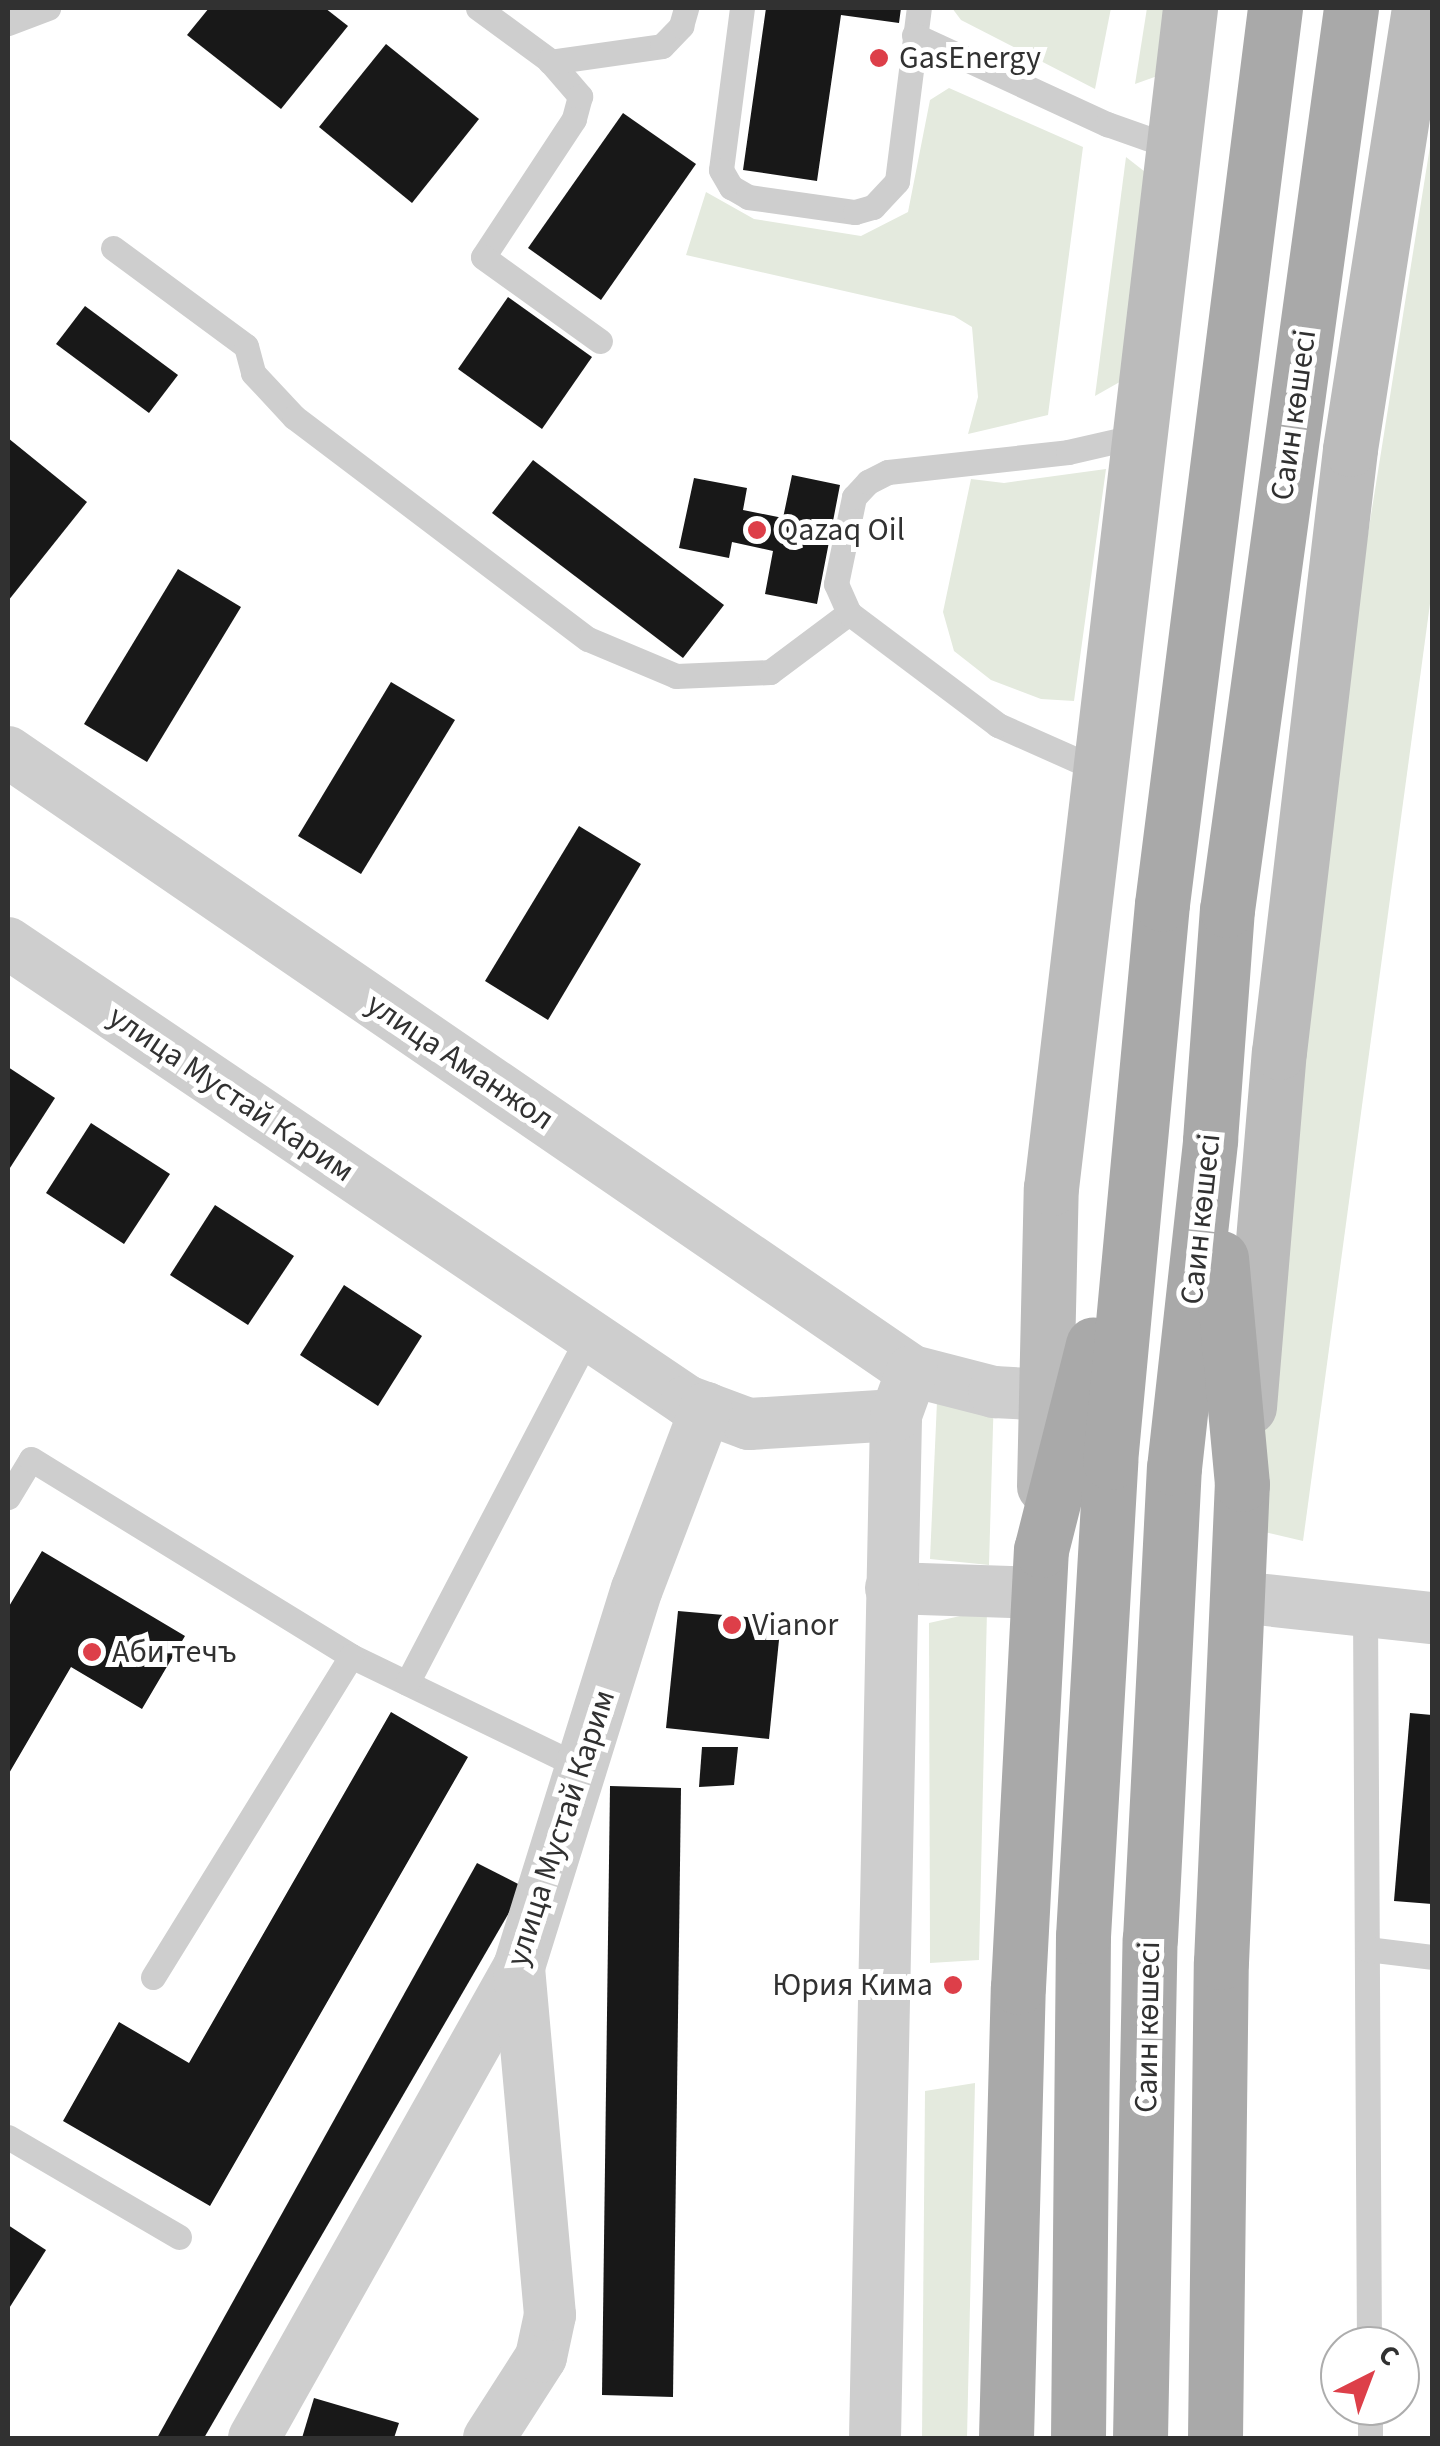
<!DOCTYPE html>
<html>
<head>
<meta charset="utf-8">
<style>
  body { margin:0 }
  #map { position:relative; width:1440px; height:2446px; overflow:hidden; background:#fff; font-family:"Source Sans 3",sans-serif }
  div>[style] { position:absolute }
  .green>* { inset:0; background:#e4eade }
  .building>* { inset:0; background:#181818 }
  .lane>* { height:25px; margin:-12.5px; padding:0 12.5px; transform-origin:12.5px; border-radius:12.5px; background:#cecece }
  .street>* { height:52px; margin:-26px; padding:0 26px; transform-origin:26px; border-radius:26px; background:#cecece }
  .secondary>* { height:55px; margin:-27.5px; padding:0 27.5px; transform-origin:27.5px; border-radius:27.5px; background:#bbb }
  .primary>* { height:55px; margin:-27.5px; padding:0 27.5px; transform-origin:27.5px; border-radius:27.5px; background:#a9a9a9 }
  .dots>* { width:28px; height:28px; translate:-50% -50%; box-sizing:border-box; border:5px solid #fff; border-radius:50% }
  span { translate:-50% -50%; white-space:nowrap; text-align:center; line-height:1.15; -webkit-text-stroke:10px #fff; paint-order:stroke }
  .poi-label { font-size:32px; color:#313131 }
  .left { translate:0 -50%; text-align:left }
  .right { translate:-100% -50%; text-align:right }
  .street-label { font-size:32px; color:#313131 }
  .frame { position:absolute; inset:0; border:10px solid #313131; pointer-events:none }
  .north { position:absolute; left:1320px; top:2326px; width:100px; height:100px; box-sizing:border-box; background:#fff; border:2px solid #adadad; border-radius:50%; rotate:42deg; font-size:28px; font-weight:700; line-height:40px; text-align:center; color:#313131 }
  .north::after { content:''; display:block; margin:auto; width:35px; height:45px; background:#dd3f49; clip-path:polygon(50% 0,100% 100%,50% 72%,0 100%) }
</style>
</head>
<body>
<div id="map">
  <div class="green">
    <i style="clip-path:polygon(952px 8px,1111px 8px,1095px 89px,961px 20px)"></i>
    <i style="clip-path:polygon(1147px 8px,1172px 8px,1163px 74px,1135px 84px)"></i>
    <i style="clip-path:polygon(949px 88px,1083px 147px,1048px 415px,968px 434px,978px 397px,972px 327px,954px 316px,686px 255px,706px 192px,754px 219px,861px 236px,908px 212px,930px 100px)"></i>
    <i style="clip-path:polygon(1432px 134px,1432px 589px,1303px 1541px,1252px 1529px,1354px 621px)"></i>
    <i style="clip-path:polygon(1126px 157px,1149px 175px,1125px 379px,1095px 396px)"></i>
    <i style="clip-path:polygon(1106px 469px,1074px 701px,1041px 699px,991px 680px,954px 651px,943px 612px,971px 479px,1004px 483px)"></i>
    <i style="clip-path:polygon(938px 1379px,994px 1392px,989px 1565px,930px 1559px)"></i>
    <i style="clip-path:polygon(987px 1610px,979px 1960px,930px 1963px,929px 1623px)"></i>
    <i style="clip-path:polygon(975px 2083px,967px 2438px,922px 2438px,925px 2091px)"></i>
  </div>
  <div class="building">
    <i style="clip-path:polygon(209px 8px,325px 8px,348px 26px,281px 109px,187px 35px)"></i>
    <i style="clip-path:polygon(766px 8px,901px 8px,899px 23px,841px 15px,817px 181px,743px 170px)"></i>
    <i style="clip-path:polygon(386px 44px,479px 119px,412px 203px,319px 127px)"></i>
    <i style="clip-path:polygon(623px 113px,696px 164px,601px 300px,528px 248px)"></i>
    <i style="clip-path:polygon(508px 297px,592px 357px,542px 429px,458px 369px)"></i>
    <i style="clip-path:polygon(85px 306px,178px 375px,149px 413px,56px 344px)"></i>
    <i style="clip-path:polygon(8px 438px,87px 502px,8px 601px)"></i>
    <i style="clip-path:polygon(533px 460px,724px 605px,683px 658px,492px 513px)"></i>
    <i style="clip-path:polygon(792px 475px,840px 485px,817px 604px,765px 594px,773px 551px,732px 542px,729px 558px,679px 548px,694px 478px,747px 488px,743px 510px,783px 518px)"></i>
    <i style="clip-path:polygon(178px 569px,241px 607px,147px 762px,84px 724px)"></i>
    <i style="clip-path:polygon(391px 682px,455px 720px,361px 874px,298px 836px)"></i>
    <i style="clip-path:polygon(579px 826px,641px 864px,548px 1020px,485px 981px)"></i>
    <i style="clip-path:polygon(8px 1067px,55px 1098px,8px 1171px)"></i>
    <i style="clip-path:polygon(91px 1123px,170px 1174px,124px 1244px,46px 1193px)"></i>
    <i style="clip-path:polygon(215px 1205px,294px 1256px,248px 1325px,170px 1275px)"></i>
    <i style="clip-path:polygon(344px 1285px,422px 1336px,378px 1406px,300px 1355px)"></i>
    <i style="clip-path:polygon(42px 1551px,185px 1636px,142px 1709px,71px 1667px,8px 1775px,8px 1608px)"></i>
    <i style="clip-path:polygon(678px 1611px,781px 1620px,769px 1739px,666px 1728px)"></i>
    <i style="clip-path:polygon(391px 1712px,468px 1757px,210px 2206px,63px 2121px,119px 2022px,189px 2063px)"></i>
    <i style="clip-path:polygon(1410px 1713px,1432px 1715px,1432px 1904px,1394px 1901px)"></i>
    <i style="clip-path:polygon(702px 1747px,738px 1747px,734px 1785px,699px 1787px)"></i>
    <i style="clip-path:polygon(610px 1786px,681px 1788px,673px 2397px,602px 2395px)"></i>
    <i style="clip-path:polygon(477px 1863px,524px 1887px,204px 2438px,157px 2438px)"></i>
    <i style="clip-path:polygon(8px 2225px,46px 2250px,8px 2310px)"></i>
    <i style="clip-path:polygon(314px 2398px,399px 2423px,394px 2438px,302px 2438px)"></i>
  </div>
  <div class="lane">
    <i style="left:478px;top:8px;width:88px;rotate:36.2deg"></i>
    <i style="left:549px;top:60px;width:48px;rotate:49.3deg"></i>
    <i style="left:580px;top:96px;width:24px;rotate:105deg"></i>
    <i style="left:574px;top:119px;width:165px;rotate:123.4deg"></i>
    <i style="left:483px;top:257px;width:144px;rotate:35.7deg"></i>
    <i style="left:742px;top:8px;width:163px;rotate:97.4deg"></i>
    <i style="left:721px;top:170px;width:20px;rotate:60deg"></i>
    <i style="left:731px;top:187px;width:20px;rotate:30deg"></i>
    <i style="left:748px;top:197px;width:108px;rotate:8deg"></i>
    <i style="left:855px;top:212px;width:19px;rotate:-16deg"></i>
    <i style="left:873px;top:207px;width:35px;rotate:-47deg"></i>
    <i style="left:897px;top:181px;width:174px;rotate:-82.8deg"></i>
    <i style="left:8px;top:23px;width:43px;rotate:-20.6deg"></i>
    <i style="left:914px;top:35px;width:213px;rotate:24.8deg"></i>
    <i style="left:1107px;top:124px;width:66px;rotate:19.5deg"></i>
    <i style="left:550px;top:62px;width:113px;rotate:-8.1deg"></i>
    <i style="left:662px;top:46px;width:28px;rotate:-46deg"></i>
    <i style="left:681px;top:26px;width:19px;rotate:-74deg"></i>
    <i style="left:113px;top:248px;width:165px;rotate:36.4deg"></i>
    <i style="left:246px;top:346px;width:28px;rotate:75deg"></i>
    <i style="left:253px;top:373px;width:60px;rotate:47deg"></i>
    <i style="left:294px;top:417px;width:368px;rotate:37.1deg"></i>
    <i style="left:588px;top:639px;width:95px;rotate:22.8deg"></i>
    <i style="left:676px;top:676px;width:94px;rotate:-2.4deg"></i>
    <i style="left:770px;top:672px;width:99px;rotate:-36.8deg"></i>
    <i style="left:1099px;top:770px;width:111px;rotate:-156deg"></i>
    <i style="left:998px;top:725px;width:186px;rotate:-143.1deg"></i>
    <i style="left:849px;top:613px;width:32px;rotate:-114deg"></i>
    <i style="left:836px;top:584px;width:89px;rotate:-78.3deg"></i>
    <i style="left:854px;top:497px;width:21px;rotate:-47deg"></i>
    <i style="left:868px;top:482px;width:22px;rotate:-27deg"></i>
    <i style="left:888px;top:472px;width:181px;rotate:-6.3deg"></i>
    <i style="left:1068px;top:452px;width:72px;rotate:-12.9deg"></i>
    <i style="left:8px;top:1497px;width:44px;rotate:-58.8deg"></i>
    <i style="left:31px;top:1459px;width:376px;rotate:31.6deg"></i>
    <i style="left:351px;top:1656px;width:258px;rotate:25.8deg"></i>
    <i style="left:1365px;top:1610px;width:736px;rotate:89.69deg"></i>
    <i style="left:407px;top:1683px;width:393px;rotate:-62.4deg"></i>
    <i style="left:1367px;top:1949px;width:65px;rotate:7deg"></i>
    <i style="left:153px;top:1977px;width:377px;rotate:-58.3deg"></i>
    <i style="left:8px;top:2137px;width:198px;rotate:30.3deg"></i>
    <i style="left:1370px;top:2406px;width:32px;rotate:90deg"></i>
  </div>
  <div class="street">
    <i style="left:8px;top:752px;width:1096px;rotate:34.4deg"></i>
    <i style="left:912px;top:1371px;width:85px;rotate:14.4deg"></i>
    <i style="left:994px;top:1392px;width:55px;rotate:3.1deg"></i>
    <i style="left:8px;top:943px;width:819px;rotate:34deg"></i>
    <i style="left:687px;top:1401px;width:66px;rotate:20.4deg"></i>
    <i style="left:749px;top:1424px;width:147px;rotate:-3.5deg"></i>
    <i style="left:891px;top:1588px;width:147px;rotate:1.9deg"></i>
    <i style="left:1238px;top:1597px;width:195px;rotate:6.2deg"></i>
    <i style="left:254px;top:2438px;width:540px;rotate:-60.64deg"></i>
    <i style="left:519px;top:1967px;width:396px;rotate:-72.7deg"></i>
    <i style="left:637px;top:1589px;width:194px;rotate:-69.1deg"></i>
    <i style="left:489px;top:2438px;width:96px;rotate:-57.3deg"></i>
    <i style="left:541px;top:2357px;width:43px;rotate:-77.9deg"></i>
    <i style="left:550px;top:2315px;width:349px;rotate:-95.1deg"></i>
    <i style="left:875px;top:2438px;width:1023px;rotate:-88.82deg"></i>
    <i style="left:896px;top:1415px;width:47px;rotate:-70deg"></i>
  </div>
  <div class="secondary">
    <i style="left:1249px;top:1407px;width:356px;rotate:-85.2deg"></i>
    <i style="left:1279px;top:1052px;width:607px;rotate:-83.28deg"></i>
    <i style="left:1350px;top:449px;width:446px;rotate:-81.1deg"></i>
    <i style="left:1044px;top:1486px;width:298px;rotate:-88.7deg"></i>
    <i style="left:1051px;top:1188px;width:1188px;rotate:-83.28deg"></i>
  </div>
  <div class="primary">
    <i style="left:1006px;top:2438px;width:451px;rotate:-88.5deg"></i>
    <i style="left:1018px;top:1987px;width:438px;rotate:-87deg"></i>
    <i style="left:1041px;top:1550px;width:212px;rotate:-75.8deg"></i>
    <i style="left:1078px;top:2438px;width:502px;rotate:-89.43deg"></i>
    <i style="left:1083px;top:1936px;width:475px;rotate:-86.7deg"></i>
    <i style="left:1110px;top:1462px;width:560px;rotate:-84.68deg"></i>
    <i style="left:1162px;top:904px;width:903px;rotate:-82.81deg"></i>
    <i style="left:1140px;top:2438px;width:499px;rotate:-88.9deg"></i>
    <i style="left:1150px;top:1939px;width:472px;rotate:-87.1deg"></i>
    <i style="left:1174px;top:1468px;width:330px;rotate:-83.7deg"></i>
    <i style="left:1210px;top:1140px;width:231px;rotate:-85.8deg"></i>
    <i style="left:1227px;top:910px;width:910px;rotate:-82.17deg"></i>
    <i style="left:1215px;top:2438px;width:476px;rotate:-89.3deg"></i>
    <i style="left:1221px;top:1962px;width:478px;rotate:-87.5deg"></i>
    <i style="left:1242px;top:1484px;width:227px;rotate:-95.3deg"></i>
  </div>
  <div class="dots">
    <i style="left:879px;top:58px;background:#dd3f49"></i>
    <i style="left:757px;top:530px;background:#dd3f49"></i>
    <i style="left:732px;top:1625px;background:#dd3f49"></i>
    <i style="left:92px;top:1652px;background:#dd3f49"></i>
    <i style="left:953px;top:1985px;background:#dd3f49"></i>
  </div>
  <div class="poi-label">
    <span class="left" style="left:899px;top:58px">GasEnergy</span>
    <span class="left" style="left:777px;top:530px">Qazaq Oil</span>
    <span class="left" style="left:752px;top:1625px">Vianor</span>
    <span class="left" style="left:112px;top:1652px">Аби течъ</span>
    <span class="right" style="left:933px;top:1985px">Юрия Кима</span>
  </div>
  <div class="street-label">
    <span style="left:1294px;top:415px;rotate:-82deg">Саин көшесі</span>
    <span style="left:460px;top:1062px;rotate:34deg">улица Аманжол</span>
    <span style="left:231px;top:1094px;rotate:34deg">улица Мустай Карим</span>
    <span style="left:1201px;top:1219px;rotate:-84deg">Саин көшесі</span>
    <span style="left:561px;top:1828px;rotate:-72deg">улица Мустай Карим</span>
    <span style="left:1148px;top:2027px;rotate:-89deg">Саин көшесі</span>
  </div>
  <div class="frame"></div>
  <div class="north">С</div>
</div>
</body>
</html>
